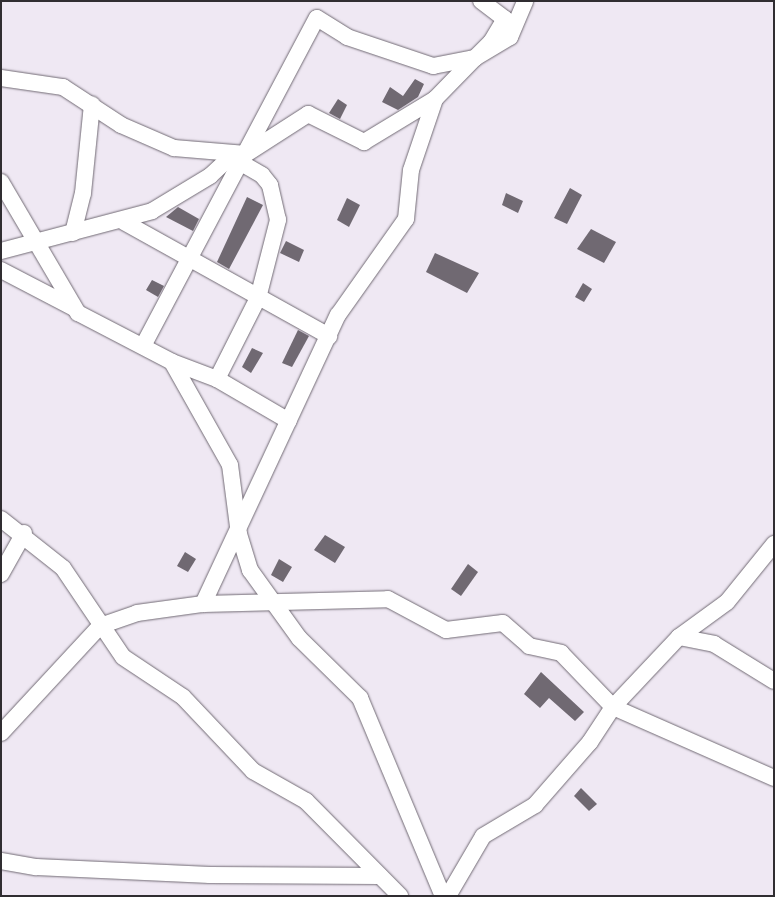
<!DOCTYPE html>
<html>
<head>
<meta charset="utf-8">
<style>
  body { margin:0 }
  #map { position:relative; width:775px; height:897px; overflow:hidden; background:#efe8f3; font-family:"PT Sans Narrow",sans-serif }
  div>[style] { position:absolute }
  .building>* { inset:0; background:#706972 }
  .roads { filter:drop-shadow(0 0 1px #716a74) drop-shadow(0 0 1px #716a74) }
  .minor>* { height:16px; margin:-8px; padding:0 8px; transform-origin:8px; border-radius:8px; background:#fff }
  span { translate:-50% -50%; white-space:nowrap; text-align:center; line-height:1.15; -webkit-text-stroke:5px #efe8f3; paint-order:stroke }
  .frame { position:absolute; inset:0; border:2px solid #302d31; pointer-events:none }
</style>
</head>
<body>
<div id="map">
  <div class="building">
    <i style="clip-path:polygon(415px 79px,424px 84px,418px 97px,398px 110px,382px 102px,390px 87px,403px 96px)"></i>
    <i style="clip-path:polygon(338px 99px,347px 105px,340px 119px,329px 113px)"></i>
    <i style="clip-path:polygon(570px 188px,582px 195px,567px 224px,554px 218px)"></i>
    <i style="clip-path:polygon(506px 193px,523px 201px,518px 213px,502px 205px)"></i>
    <i style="clip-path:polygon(247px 197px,263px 205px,229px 269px,217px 262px)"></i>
    <i style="clip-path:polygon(347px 198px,360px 205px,349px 227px,337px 220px)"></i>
    <i style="clip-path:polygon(178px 207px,199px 219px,193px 231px,166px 217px)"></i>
    <i style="clip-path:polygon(591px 229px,616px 242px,604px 263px,577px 249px)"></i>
    <i style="clip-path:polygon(286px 241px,304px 250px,299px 262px,280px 253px)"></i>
    <i style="clip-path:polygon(435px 253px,479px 273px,467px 293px,426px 272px)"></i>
    <i style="clip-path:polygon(152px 280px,164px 286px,158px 297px,146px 290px)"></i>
    <i style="clip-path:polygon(583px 283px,592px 289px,584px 302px,575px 297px)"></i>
    <i style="clip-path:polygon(298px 330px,309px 336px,292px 367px,282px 363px)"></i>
    <i style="clip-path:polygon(252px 348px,263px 353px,251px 373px,242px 367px)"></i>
    <i style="clip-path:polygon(325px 535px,345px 547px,335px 563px,314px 550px)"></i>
    <i style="clip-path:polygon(185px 552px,196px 559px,188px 572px,177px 566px)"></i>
    <i style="clip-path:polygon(279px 559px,292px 567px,283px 582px,271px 575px)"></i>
    <i style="clip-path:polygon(468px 564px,478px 572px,461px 596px,451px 589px)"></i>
    <i style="clip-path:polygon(541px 672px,584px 712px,575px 721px,549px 698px,540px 708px,524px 694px)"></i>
    <i style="clip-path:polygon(581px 788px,597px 804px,589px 811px,574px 796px)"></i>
  </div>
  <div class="roads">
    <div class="minor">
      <i style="left:1px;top:78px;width:63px;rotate:8.3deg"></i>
      <i style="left:63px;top:87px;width:69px;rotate:33.2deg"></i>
      <i style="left:121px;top:125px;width:58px;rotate:23.5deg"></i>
      <i style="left:174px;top:148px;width:72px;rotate:4.8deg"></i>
      <i style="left:246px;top:154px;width:74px;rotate:-32.8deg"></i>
      <i style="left:308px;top:114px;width:63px;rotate:26.6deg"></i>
      <i style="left:364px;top:142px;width:83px;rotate:-31.2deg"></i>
      <i style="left:435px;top:99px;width:57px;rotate:-45.7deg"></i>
      <i style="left:475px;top:58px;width:41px;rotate:-31deg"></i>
      <i style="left:510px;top:37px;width:39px;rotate:-67deg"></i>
      <i style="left:1px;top:182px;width:152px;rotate:59.6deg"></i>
      <i style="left:78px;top:313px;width:106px;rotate:27.5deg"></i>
      <i style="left:172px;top:362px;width:118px;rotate:60.6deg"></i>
      <i style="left:230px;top:465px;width:70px;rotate:82.6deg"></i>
      <i style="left:239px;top:534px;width:38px;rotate:73deg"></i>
      <i style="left:250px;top:570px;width:84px;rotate:54.2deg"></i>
      <i style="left:299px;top:638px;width:86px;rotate:44.5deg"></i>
      <i style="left:360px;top:698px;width:215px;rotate:67.3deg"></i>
      <i style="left:124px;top:222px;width:235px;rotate:29.1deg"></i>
      <i style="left:73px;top:233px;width:41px;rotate:-76deg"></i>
      <i style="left:83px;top:193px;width:89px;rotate:-84.2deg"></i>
      <i style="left:1px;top:251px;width:156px;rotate:-14.8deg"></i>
      <i style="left:152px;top:211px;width:68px;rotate:-31.1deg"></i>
      <i style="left:210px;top:176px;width:33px;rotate:-43deg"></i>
      <i style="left:1px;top:270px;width:82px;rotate:27.5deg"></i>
      <i style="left:143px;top:346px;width:371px;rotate:-62.1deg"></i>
      <i style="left:317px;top:18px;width:36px;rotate:32deg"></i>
      <i style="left:347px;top:37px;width:91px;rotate:18.6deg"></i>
      <i style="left:433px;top:66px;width:43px;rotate:-10.8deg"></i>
      <i style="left:475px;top:58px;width:23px;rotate:-45deg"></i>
      <i style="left:491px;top:42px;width:27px;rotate:-59deg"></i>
      <i style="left:505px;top:19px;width:30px;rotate:-143deg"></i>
      <i style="left:172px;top:362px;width:48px;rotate:20.7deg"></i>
      <i style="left:217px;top:379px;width:83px;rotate:30.3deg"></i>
      <i style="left:217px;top:379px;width:91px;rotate:-63.2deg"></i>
      <i style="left:258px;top:298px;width:81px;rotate:-75.6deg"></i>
      <i style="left:278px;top:220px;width:36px;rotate:-103deg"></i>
      <i style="left:270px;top:185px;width:13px;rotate:-129deg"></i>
      <i style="left:262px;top:175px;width:24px;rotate:-150deg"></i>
      <i style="left:1px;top:519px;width:79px;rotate:38.3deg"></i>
      <i style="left:63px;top:568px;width:107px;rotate:56deg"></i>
      <i style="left:123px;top:657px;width:72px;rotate:33.7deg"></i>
      <i style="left:183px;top:697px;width:102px;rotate:46.6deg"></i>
      <i style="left:253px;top:771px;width:61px;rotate:29.5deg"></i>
      <i style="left:306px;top:801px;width:134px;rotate:45.3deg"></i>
      <i style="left:1px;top:574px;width:47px;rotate:-60.7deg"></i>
      <i style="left:203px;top:604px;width:319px;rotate:-65deg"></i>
      <i style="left:338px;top:315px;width:118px;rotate:-54.7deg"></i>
      <i style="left:406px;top:219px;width:49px;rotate:-84.2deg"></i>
      <i style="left:411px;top:170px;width:75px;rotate:-71.3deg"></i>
      <i style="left:679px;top:637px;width:59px;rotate:-36.1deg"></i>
      <i style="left:727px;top:602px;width:75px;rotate:-51deg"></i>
      <i style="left:1px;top:733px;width:146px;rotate:-47.2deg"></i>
      <i style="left:100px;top:626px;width:39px;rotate:-19deg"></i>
      <i style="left:137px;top:613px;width:67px;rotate:-7.8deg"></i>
      <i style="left:203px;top:604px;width:185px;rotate:-1.5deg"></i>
      <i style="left:388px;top:599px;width:66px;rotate:28.1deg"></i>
      <i style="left:446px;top:630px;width:57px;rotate:-7deg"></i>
      <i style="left:503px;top:623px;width:35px;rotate:41deg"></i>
      <i style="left:529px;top:646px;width:33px;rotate:12deg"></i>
      <i style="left:561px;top:653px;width:75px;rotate:46.1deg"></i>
      <i style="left:613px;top:707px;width:96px;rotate:-46.7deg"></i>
      <i style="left:679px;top:637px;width:36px;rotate:11deg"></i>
      <i style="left:714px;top:644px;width:70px;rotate:31.7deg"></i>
      <i style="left:1px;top:861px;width:36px;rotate:10deg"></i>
      <i style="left:36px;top:867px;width:174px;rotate:2.6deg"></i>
      <i style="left:210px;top:875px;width:170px;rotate:0.3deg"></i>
      <i style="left:448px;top:896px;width:69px;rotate:-59.7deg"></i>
      <i style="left:483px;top:836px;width:61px;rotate:-30.8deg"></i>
      <i style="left:535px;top:805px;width:84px;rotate:-48.9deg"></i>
      <i style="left:590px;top:742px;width:42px;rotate:-56.7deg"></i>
      <i style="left:613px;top:707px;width:176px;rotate:23.8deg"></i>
    </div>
  </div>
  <div class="frame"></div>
</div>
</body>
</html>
